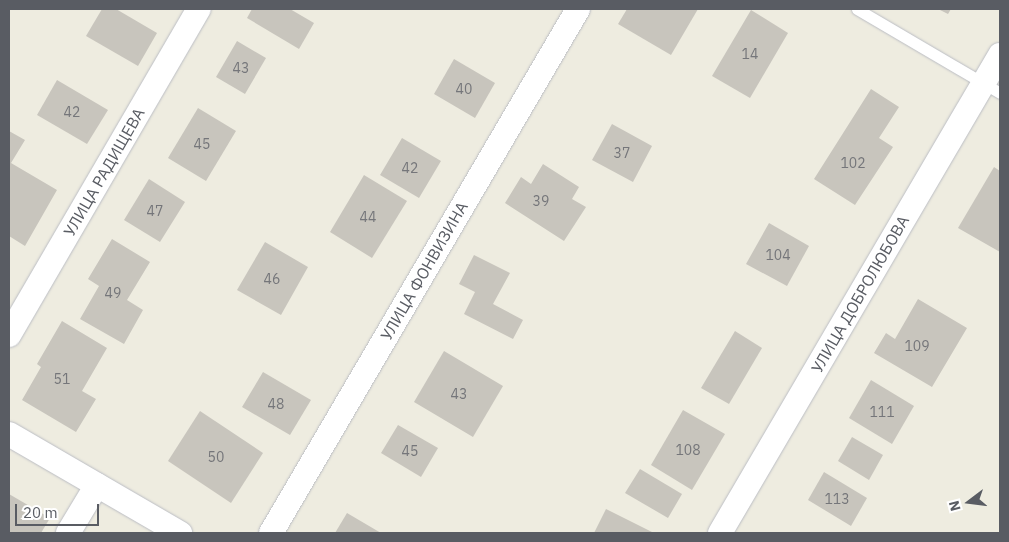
<!DOCTYPE html>
<html>
<head>
<meta charset="utf-8">
<style>
  body { margin:0 }
  #map { position:relative; width:1009px; height:542px; overflow:hidden; background:#eeece0; font-family:"IBM Plex Sans",sans-serif }
  div>[style] { position:absolute }
  .building>* { inset:0; background:#c8c5bd }
  .roads { filter:drop-shadow(0 0 1px #bbbdc3) drop-shadow(0 0 1px #bbbdc3) }
  .lane>* { height:11px; margin:-5.5px; padding:0 5.5px; transform-origin:5.5px; border-radius:5.5px; background:#fff }
  .street>* { height:24px; margin:-12px; padding:0 12px; transform-origin:12px; border-radius:12px; background:#fff }
  span { translate:-50% -50%; white-space:nowrap; text-align:center; line-height:1.15; -webkit-text-stroke:4.5px #fff; paint-order:stroke }
  .number-label { font-size:14px; color:#75767a }
  .number-label span { -webkit-text-stroke-width:0 }
  .street-label { font-size:16px; color:#595c63 }
  .frame { position:absolute; inset:0; border:10px solid #595c63; pointer-events:none }
  .north { position:absolute; left:944px; top:477px; width:50px; height:50px; -webkit-text-stroke:4px #fff; paint-order:stroke; rotate:255deg; font-size:14px; font-weight:700; line-height:20px; text-align:center; color:#595c63 }
  .north::after { content:''; display:block; margin:auto; width:18px; height:22px; background:#595c63; clip-path:polygon(50% 0,100% 100%,50% 72%,0 100%) }
  .scale { position:absolute; left:15px; top:504px; width:84px; height:22px; box-sizing:border-box; border:2px solid #595c63; border-top:0; padding-left:6px; font-size:15px; line-height:18px; white-space:nowrap; color:#595c63; -webkit-text-stroke:4px #fff; paint-order:stroke }
</style>
</head>
<body>
<div id="map">
  <div class="building">
    <i style="clip-path:polygon(102px 9px,116px 9px,157px 33px,138px 66px,86px 36px)"></i>
    <i style="clip-path:polygon(252px 9px,290px 9px,314px 23px,299px 49px,247px 18px)"></i>
    <i style="clip-path:polygon(627px 9px,698px 9px,671px 55px,618px 24px)"></i>
    <i style="clip-path:polygon(938px 9px,951px 9px,948px 14px)"></i>
    <i style="clip-path:polygon(751px 10px,788px 33px,750px 98px,712px 76px)"></i>
    <i style="clip-path:polygon(237px 41px,266px 58px,245px 94px,216px 77px)"></i>
    <i style="clip-path:polygon(454px 59px,495px 83px,475px 118px,434px 94px)"></i>
    <i style="clip-path:polygon(57px 80px,108px 110px,87px 144px,37px 115px)"></i>
    <i style="clip-path:polygon(871px 89px,899px 107px,879px 138px,893px 147px,855px 205px,814px 179px)"></i>
    <i style="clip-path:polygon(198px 108px,236px 131px,206px 181px,168px 158px)"></i>
    <i style="clip-path:polygon(612px 124px,652px 146px,633px 182px,592px 160px)"></i>
    <i style="clip-path:polygon(9px 131px,25px 140px,11px 163px,57px 190px,25px 246px,9px 236px)"></i>
    <i style="clip-path:polygon(402px 138px,441px 161px,419px 198px,380px 175px)"></i>
    <i style="clip-path:polygon(543px 164px,579px 187px,572px 199px,586px 207px,564px 241px,505px 203px,521px 177px,531px 184px)"></i>
    <i style="clip-path:polygon(994px 167px,1000px 171px,1000px 252px,958px 228px)"></i>
    <i style="clip-path:polygon(364px 175px,407px 201px,372px 258px,330px 232px)"></i>
    <i style="clip-path:polygon(149px 179px,185px 202px,160px 242px,124px 220px)"></i>
    <i style="clip-path:polygon(769px 223px,809px 246px,787px 286px,746px 264px)"></i>
    <i style="clip-path:polygon(112px 239px,150px 262px,127px 300px,143px 310px,124px 344px,80px 319px,99px 286px,88px 279px)"></i>
    <i style="clip-path:polygon(265px 242px,308px 267px,281px 315px,237px 290px)"></i>
    <i style="clip-path:polygon(474px 255px,510px 273px,493px 304px,523px 320px,513px 339px,464px 314px,475px 292px,459px 284px)"></i>
    <i style="clip-path:polygon(918px 299px,967px 328px,932px 387px,874px 353px,886px 333px,895px 339px)"></i>
    <i style="clip-path:polygon(62px 321px,107px 348px,82px 391px,96px 399px,76px 432px,22px 400px,41px 367px,37px 364px)"></i>
    <i style="clip-path:polygon(735px 331px,762px 348px,729px 404px,701px 388px)"></i>
    <i style="clip-path:polygon(444px 351px,503px 386px,473px 437px,414px 402px)"></i>
    <i style="clip-path:polygon(263px 372px,311px 400px,290px 435px,242px 407px)"></i>
    <i style="clip-path:polygon(871px 380px,914px 406px,892px 444px,849px 418px)"></i>
    <i style="clip-path:polygon(683px 410px,725px 434px,692px 490px,651px 465px)"></i>
    <i style="clip-path:polygon(200px 411px,263px 453px,231px 503px,168px 461px)"></i>
    <i style="clip-path:polygon(398px 425px,438px 448px,421px 477px,381px 453px)"></i>
    <i style="clip-path:polygon(852px 437px,883px 455px,869px 480px,838px 461px)"></i>
    <i style="clip-path:polygon(640px 469px,682px 494px,668px 518px,625px 493px)"></i>
    <i style="clip-path:polygon(824px 472px,867px 498px,851px 526px,808px 500px)"></i>
    <i style="clip-path:polygon(9px 494px,50px 518px,41px 533px,9px 533px)"></i>
    <i style="clip-path:polygon(606px 509px,652px 532px,652px 533px,594px 533px)"></i>
    <i style="clip-path:polygon(347px 513px,381px 533px,335px 533px)"></i>
  </div>
  <div class="roads">
    <div class="lane">
      <i style="left:857px;top:9px;width:166px;rotate:30.4deg"></i>
    </div>
    <div class="street">
      <i style="left:9px;top:335px;width:377px;rotate:-59.8deg"></i>
      <i style="left:9px;top:434px;width:198px;rotate:30.1deg"></i>
      <i style="left:68px;top:533px;width:56px;rotate:-58.9deg"></i>
      <i style="left:271px;top:533px;width:607px;rotate:-59.63deg"></i>
      <i style="left:720px;top:533px;width:554px;rotate:-59.64deg"></i>
    </div>
  </div>
  <div class="number-label">
    <span style="left:750px;top:54px">14</span>
    <span style="left:241px;top:68px">43</span>
    <span style="left:464px;top:89px">40</span>
    <span style="left:72px;top:112px">42</span>
    <span style="left:202px;top:144px">45</span>
    <span style="left:622px;top:153px">37</span>
    <span style="left:853px;top:163px">102</span>
    <span style="left:410px;top:168px">42</span>
    <span style="left:541px;top:201px">39</span>
    <span style="left:155px;top:211px">47</span>
    <span style="left:368px;top:217px">44</span>
    <span style="left:778px;top:255px">104</span>
    <span style="left:272px;top:279px">46</span>
    <span style="left:113px;top:293px">49</span>
    <span style="left:917px;top:346px">109</span>
    <span style="left:62px;top:379px">51</span>
    <span style="left:459px;top:394px">43</span>
    <span style="left:276px;top:404px">48</span>
    <span style="left:882px;top:412px">111</span>
    <span style="left:688px;top:450px">108</span>
    <span style="left:410px;top:451px">45</span>
    <span style="left:216px;top:457px">50</span>
    <span style="left:837px;top:499px">113</span>
  </div>
  <div class="street-label">
    <span style="left:104px;top:172px;rotate:-60deg">УЛИЦА РАДИЩЕВА</span>
    <span style="left:424px;top:271px;rotate:-60deg">УЛИЦА ФОНВИЗИНА</span>
    <span style="left:860px;top:294px;rotate:-60deg">УЛИЦА ДОБРОЛЮБОВА</span>
  </div>
  <div class="frame"></div>
  <div class="north">N</div>
  <div class="scale">20 m</div>
</div>
</body>
</html>
